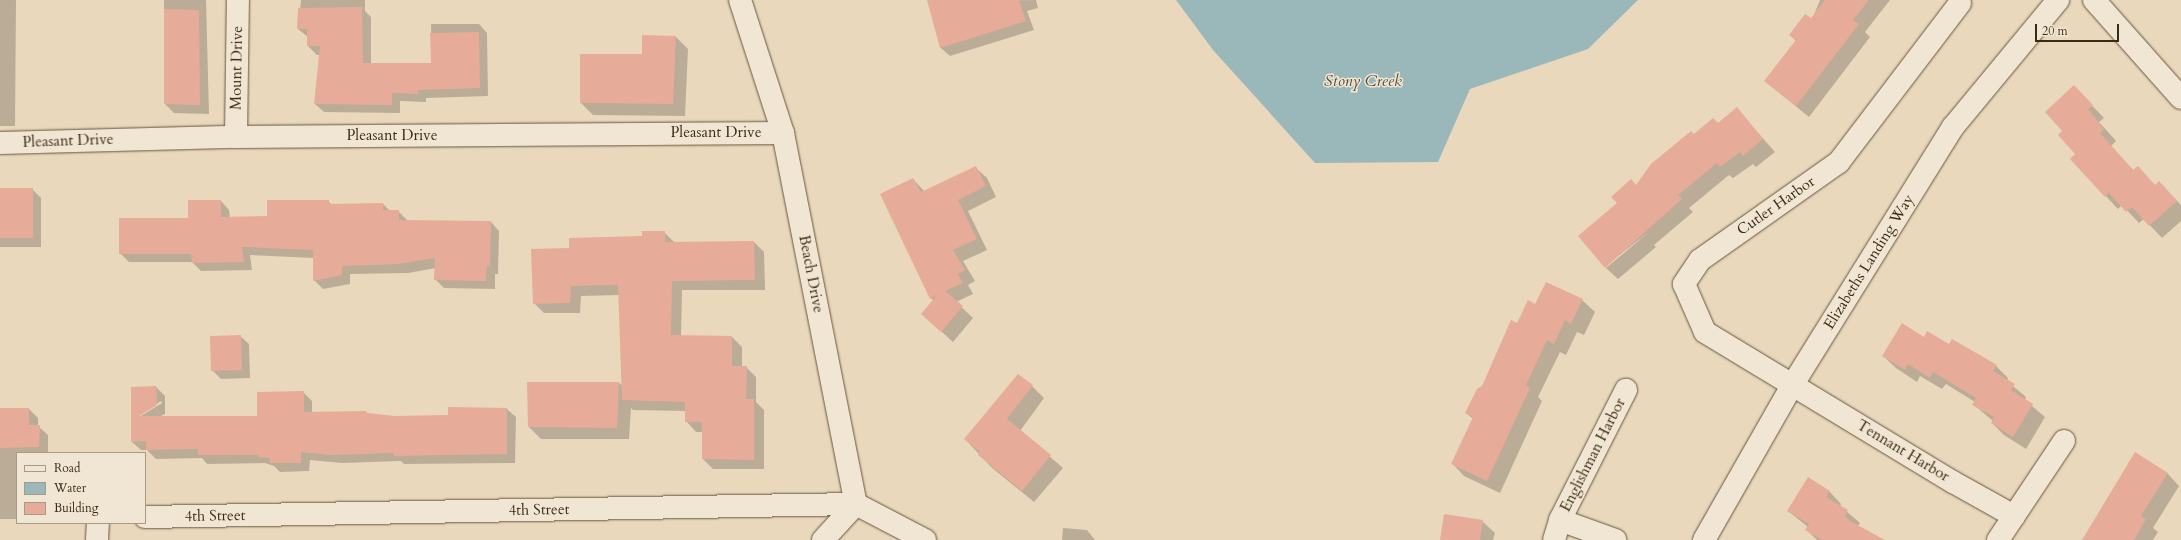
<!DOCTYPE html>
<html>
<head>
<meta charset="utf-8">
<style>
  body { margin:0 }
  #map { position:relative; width:2181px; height:540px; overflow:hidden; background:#e9d8bc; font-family:Cardo,serif }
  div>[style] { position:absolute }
  .water>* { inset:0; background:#9ab8b9 }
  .shadow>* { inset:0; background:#0003 }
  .building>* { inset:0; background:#e7ab99 }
  .roads { filter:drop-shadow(0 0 1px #66563d) drop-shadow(0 0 1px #66563d) }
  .street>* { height:22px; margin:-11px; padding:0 11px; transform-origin:11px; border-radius:11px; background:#f1e6d3 }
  span { translate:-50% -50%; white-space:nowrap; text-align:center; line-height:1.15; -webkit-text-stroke:3px #f1e6d3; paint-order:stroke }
  .street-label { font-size:15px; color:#3b2a13 }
  .water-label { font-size:16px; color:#534e3c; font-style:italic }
  .legend { position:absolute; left:16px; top:452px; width:130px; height:72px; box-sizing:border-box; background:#f1e6d3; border:1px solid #a89b86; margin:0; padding:5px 7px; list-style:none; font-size:12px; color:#3b2a13 }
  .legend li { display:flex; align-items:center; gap:8px; height:20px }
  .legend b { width:20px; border:1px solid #a89b86 }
  .scale { position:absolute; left:2035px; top:24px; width:84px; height:18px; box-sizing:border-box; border:2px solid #3b2a13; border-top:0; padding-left:5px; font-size:12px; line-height:14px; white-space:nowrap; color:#3b2a13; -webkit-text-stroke:3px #f1e6d3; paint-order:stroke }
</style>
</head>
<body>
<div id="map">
  <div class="water">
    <i style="clip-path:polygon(1176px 0,1638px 0,1588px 49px,1470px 89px,1438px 162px,1315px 163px,1213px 50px)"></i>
  </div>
  <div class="shadow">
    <i style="clip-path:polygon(0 0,16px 0,15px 126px,0 126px)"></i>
    <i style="clip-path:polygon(164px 0,206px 0,209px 114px,174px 113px,165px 104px)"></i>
    <i style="clip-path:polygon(301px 0,365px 0,365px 11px,371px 17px,371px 64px,432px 64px,431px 24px,479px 24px,487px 33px,488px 96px,426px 98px,426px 102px,400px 101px,400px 113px,324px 112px,315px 104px,320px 55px,317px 55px,308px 46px,308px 37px,298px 29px)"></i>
    <i style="clip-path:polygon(1036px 0,1038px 8px,1027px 11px,1034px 30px,950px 56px,941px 48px,928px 1px)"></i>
    <i style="clip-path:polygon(1820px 0,1890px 0,1865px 32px,1870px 37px,1809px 117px,1765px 81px,1796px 41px,1790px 35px,1812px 20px)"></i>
    <i style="clip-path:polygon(676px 37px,688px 49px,685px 116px,593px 115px,581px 103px)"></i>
    <i style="clip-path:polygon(2086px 99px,2104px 118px,2099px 122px,2116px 141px,2111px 146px,2134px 171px,2156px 186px,2159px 182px,2181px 205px,2181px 221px,2162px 238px,2144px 219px,2139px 223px,2122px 205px,2118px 209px,2071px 159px,2076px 154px)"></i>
    <i style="clip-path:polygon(1737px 109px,1775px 152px,1756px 167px,1753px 164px,1733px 178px,1729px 175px,1689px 208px,1693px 212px,1654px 245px,1656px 247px,1618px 279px,1606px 268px,1649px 232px,1605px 266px,1618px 203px,1694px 136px,1718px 124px)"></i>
    <i style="clip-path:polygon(976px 168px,987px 178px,996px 197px,968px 211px,987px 250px,963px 261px,975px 281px,968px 285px,973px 294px,956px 302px,973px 318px,953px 342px,922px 314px,934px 301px,931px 298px,913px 179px,925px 192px)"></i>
    <i style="clip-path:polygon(0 189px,32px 189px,41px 198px,41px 247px,0 247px)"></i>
    <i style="clip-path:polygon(221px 201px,229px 210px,230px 218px,268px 217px,328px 201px,332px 205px,383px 204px,390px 211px,398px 211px,408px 221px,491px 222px,499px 231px,498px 274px,495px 274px,495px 289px,444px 288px,435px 279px,436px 268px,408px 273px,350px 274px,350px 284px,323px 289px,314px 280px,314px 258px,250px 255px,252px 270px,201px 271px,192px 262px,129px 262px,120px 253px,189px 219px)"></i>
    <i style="clip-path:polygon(664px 232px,675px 243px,754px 242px,764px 252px,765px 290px,682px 290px,681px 336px,732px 337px,742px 347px,742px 367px,746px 367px,756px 377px,756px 402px,764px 410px,764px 469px,713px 469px,703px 459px,703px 432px,696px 432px,686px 421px,686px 411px,633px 410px,631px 408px,629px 439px,541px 439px,529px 427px,528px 383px,619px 383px,623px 386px,619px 295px,581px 296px,580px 313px,544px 313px,534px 303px,570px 249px)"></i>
    <i style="clip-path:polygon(1582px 300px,1595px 312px,1584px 335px,1577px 332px,1566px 355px,1560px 352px,1538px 397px,1542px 401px,1500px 493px,1464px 476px,1452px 463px,1473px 419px,1466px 413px,1518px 325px,1536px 305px)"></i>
    <i style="clip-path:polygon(240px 336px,249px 344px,250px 378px,221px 379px,212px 370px)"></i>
    <i style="clip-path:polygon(1924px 338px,1949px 346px,1996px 366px,2008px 378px,2007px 381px,2026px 397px,2025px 400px,2045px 417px,2026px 449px,2004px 435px,1992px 423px,1993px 421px,1973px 404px,1975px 402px,1946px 384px,1942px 389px,1920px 376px,1917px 382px,1896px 368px,1883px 356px)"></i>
    <i style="clip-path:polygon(1032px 386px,1044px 398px,1020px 431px,1063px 468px,1034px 502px,991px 467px,965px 439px)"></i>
    <i style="clip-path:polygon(evenodd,156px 387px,165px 396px,165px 414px,159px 417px,258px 417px,303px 392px,312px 401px,312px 413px,366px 412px,369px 415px,395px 417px,449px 416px,507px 409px,516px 417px,515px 463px,404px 464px,401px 461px,342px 463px,310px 460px,309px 471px,280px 472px,274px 466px,265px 463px,207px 464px,202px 458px,156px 459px,147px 450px,141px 450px,132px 442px,132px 388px,156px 387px,161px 401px,162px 403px,139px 417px,139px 415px,161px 401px)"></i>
    <i style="clip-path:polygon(0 409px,29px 409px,38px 418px,38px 426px,48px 435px,48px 453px,17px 453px,17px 519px,0 519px)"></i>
    <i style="clip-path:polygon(2167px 473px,2179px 486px,2153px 528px,2158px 532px,2153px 540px,2082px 540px)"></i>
    <i style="clip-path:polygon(1829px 491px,1841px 504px,1840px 506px,1860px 523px,1858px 526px,1883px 540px,1817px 540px,1807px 530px,1808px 527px,1788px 511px)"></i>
    <i style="clip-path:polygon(1482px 521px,1495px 533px,1493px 540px,1441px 540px)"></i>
    <i style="clip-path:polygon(1063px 528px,1087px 530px,1095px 540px,1062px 540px)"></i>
  </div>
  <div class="building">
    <i style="clip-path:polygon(927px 0,1019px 0,1026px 21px,940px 48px)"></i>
    <i style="clip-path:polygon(1825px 0,1869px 0,1853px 20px,1859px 24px,1796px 106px,1764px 81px,1796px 40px,1789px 35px,1805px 14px,1811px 18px)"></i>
    <i style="clip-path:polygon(362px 7px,363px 63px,431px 63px,430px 33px,479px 32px,480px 88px,418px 90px,418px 94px,392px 93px,392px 105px,314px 104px,320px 46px,307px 46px,307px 29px,297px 29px,298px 8px)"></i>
    <i style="clip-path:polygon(164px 9px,199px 10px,200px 105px,164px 104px)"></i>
    <i style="clip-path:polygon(642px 35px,676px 36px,673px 104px,580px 103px,580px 54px,642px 54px)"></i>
    <i style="clip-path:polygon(2074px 85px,2093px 105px,2088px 109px,2104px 129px,2100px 133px,2133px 170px,2138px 166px,2155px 185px,2159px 181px,2177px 201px,2149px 226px,2132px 207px,2126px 212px,2109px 193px,2105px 197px,2070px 159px,2075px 154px,2058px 135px,2062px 131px,2045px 112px)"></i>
    <i style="clip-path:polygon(1737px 107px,1763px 139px,1743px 156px,1740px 152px,1720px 167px,1717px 163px,1678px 195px,1682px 199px,1605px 268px,1578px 236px,1617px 203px,1611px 197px,1631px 179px,1636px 185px,1651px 164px,1691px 131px,1694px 134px,1713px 118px,1718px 123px)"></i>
    <i style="clip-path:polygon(976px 166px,986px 186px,958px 200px,977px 239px,953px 250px,965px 270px,958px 274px,963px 283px,945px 291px,963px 306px,941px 332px,921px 314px,937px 295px,930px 299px,880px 194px,913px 178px,921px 192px)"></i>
    <i style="clip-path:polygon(0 188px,33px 188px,33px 238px,0 238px)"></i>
    <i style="clip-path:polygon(188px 200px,221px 200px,221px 217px,267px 216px,267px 200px,329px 200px,329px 204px,383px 203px,383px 210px,399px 210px,399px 220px,491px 221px,490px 266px,487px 266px,486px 281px,434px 280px,435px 258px,399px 264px,342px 266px,342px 275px,313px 281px,313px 250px,242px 247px,244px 262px,192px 263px,191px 254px,119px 254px,119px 218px,188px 218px)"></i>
    <i style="clip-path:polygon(642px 231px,665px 231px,665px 242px,754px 241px,755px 280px,672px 281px,671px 335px,732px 336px,732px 366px,747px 366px,746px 399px,754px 399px,754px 460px,702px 459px,702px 422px,685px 422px,685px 402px,622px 400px,618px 285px,571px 286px,570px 303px,533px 304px,531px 249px,569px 248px,569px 238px,642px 236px)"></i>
    <i style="clip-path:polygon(1546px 282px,1583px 299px,1571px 324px,1565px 320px,1554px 344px,1547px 340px,1526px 385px,1530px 388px,1487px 481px,1451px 464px,1473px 417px,1465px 413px,1477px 389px,1482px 386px,1511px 320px,1517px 323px,1528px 300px,1535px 304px)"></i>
    <i style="clip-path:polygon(1902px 323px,1924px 337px,1927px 331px,1949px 344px,1952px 339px,1997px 365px,1993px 371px,2015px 384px,2011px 390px,2033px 404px,2013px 437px,1991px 423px,1994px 417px,1972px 405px,1976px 398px,1933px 372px,1930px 378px,1908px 364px,1905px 370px,1882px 356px)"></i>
    <i style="clip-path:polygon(241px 335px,242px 370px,211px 371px,210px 336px)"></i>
    <i style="clip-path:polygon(1018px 374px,1033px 385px,1007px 419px,1051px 455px,1022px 491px,978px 455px,980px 452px,964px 439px)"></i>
    <i style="clip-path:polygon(527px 382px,619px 382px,617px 428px,528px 427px)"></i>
    <i style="clip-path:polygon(156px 386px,157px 405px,139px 416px,257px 416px,257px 392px,304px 391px,304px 412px,366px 411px,367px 413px,395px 416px,448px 415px,448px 407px,507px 408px,507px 454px,394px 456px,394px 453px,332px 455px,301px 452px,301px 463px,270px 463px,270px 458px,258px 457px,258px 455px,198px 455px,198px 449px,146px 450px,146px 441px,131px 442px,131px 387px)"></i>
    <i style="clip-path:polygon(0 408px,29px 408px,29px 425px,40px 425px,39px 447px,0 448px)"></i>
    <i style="clip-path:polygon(2135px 452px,2168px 473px,2141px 516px,2146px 519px,2134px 540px,2082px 540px)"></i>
    <i style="clip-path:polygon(1808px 477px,1830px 491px,1826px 497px,1848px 510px,1845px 516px,1850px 521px,1885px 540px,1822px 540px,1805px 530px,1809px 524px,1787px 511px)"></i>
    <i style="clip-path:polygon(1444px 514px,1483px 520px,1480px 540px,1440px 540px)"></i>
  </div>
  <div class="roads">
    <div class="street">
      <i style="left:740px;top:0;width:140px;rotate:72.1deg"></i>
      <i style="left:783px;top:133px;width:378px;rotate:78.9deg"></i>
      <i style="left:856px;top:504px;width:49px;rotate:132.5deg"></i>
      <i style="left:2094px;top:0;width:131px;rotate:48.4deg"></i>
      <i style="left:1960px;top:3px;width:200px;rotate:127.3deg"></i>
      <i style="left:1839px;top:162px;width:170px;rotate:144.8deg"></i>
      <i style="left:1700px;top:260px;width:29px;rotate:124deg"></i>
      <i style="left:1684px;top:284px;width:52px;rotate:66.4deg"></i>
      <i style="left:1705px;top:332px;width:290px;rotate:31.2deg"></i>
      <i style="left:1953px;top:482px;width:70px;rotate:29.1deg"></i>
      <i style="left:236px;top:137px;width:137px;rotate:-89.2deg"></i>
      <i style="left:0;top:143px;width:236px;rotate:-1.5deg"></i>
      <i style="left:236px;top:137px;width:547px;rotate:-0.42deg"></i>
      <i style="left:145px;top:517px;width:711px;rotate:-1.05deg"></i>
      <i style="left:856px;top:504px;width:78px;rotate:27.6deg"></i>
      <i style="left:1560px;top:520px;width:59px;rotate:20deg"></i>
      <i style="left:97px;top:540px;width:17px;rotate:-87deg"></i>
      <i style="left:1554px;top:540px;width:21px;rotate:-73deg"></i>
      <i style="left:1560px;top:520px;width:146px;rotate:-63.1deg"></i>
      <i style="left:1704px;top:540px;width:180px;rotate:-60.3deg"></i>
      <i style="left:1793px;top:384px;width:303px;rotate:-58.1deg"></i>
      <i style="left:1953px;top:127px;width:165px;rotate:-50.4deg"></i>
      <i style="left:1998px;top:540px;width:119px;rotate:-56.3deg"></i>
    </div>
  </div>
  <div class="street-label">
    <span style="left:237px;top:68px;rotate:-89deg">Mount Drive</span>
    <span style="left:716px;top:133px">Pleasant Drive</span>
    <span style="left:392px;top:136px">Pleasant Drive</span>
    <span style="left:68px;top:141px;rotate:-2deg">Pleasant Drive</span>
    <span style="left:1776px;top:206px;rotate:-35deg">Cutler Harbor</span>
    <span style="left:1869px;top:262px;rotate:-58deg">Elizabeths Landing Way</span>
    <span style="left:811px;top:274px;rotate:79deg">Beach Drive</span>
    <span style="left:1903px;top:451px;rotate:31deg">Tennant Harbor</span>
    <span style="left:1593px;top:455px;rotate:-63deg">Englishman Harbor</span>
    <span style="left:539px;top:510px;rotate:-1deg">4th Street</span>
    <span style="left:215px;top:516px;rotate:-1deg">4th Street</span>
  </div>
  <div class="water-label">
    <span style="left:1363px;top:81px">Stony Creek</span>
  </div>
  <ul class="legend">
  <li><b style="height:5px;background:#f1e6d3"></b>Road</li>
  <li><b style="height:11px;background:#9ab8b9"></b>Water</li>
  <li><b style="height:11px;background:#e7ab99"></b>Building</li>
  </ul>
  <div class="scale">20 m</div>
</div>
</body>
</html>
